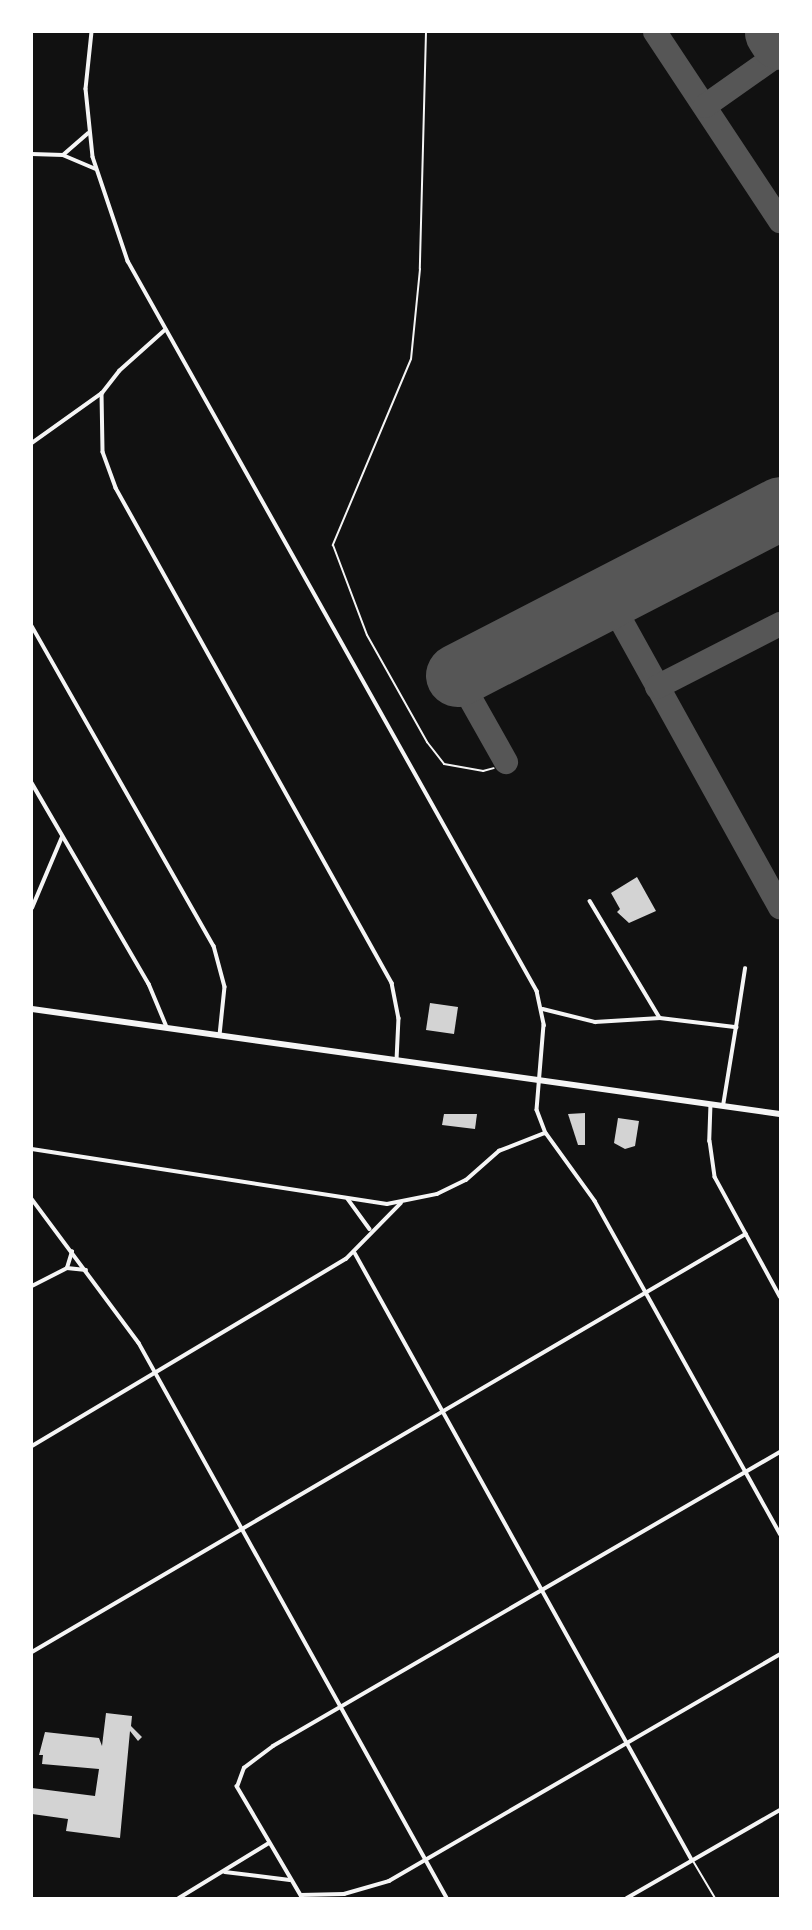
<!DOCTYPE html>
<html>
<head>
<meta charset="utf-8">
<style>
  body { margin:0 }
  #map { position:relative; width:812px; height:1930px; overflow:hidden; background:#111; font-family:"DejaVu Sans",sans-serif }
  div>[style] { position:absolute }
  .taxiway>* { height:24px; margin:-12px; padding:0 12px; transform-origin:12px; border-radius:12px; background:#565656 }
  .runway>* { height:63px; margin:-31.5px; padding:0 31.5px; transform-origin:31.5px; border-radius:31.5px; background:#565656 }
  .building>* { inset:0; background:#d3d3d3 }
  .service>* { height:2px; margin:-1px; padding:0 1px; transform-origin:1px; border-radius:1px; background:#f5f5f5 }
  .minor>* { height:3.5px; margin:-1.75px; padding:0 1.75px; transform-origin:1.75px; border-radius:1.75px; background:#f5f5f5 }
  .primary>* { height:6px; margin:-3px; padding:0 3px; transform-origin:3px; border-radius:3px; background:#f5f5f5 }
  span { translate:-50% -50%; white-space:nowrap; text-align:center; line-height:1.15; -webkit-text-stroke:5px #fff; paint-order:stroke }
  .frame { position:absolute; inset:0; border:33px solid #fff; pointer-events:none }
</style>
</head>
<body>
<div id="map">
  <div class="taxiway">
    <i style="left:655px;top:32px;width:227px;rotate:56.5deg"></i>
    <i style="left:705px;top:106px;width:92px;rotate:-35.2deg"></i>
    <i style="left:608px;top:597px;width:355px;rotate:61deg"></i>
    <i style="left:457px;top:675px;width:100px;rotate:60.6deg"></i>
    <i style="left:657px;top:687px;width:138px;rotate:-27.1deg"></i>
  </div>
  <div class="runway">
    <i style="left:776px;top:32px;width:7px;rotate:56deg"></i>
    <i style="left:457px;top:675px;width:364px;rotate:-27.3deg"></i>
  </div>
  <div class="building">
    <i style="clip-path:polygon(637px 877px,656px 911px,629px 923px,617px 912px,620px 909px,611px 893px)"></i>
    <i style="clip-path:polygon(430px 1003px,458px 1007px,454px 1034px,426px 1030px)"></i>
    <i style="clip-path:polygon(585px 1113px,585px 1145px,578px 1145px,568px 1114px)"></i>
    <i style="clip-path:polygon(444px 1114px,477px 1114px,475px 1129px,442px 1125px)"></i>
    <i style="clip-path:polygon(618px 1118px,639px 1121px,635px 1146px,625px 1149px,614px 1143px)"></i>
    <i style="clip-path:polygon(106px 1713px,132px 1716px,131px 1726px,142px 1737px,138px 1741px,130px 1731px,120px 1838px,66px 1831px,68px 1819px,32px 1814px,32px 1788px,95px 1796px,99px 1769px,42px 1764px,43px 1755px,39px 1755px,45px 1732px,99px 1738px,102px 1746px)"></i>
  </div>
  <div class="service">
    <i style="left:426px;top:32px;width:237px;rotate:91.5deg"></i>
    <i style="left:420px;top:269px;width:90px;rotate:95.7deg"></i>
    <i style="left:411px;top:359px;width:202px;rotate:112.8deg"></i>
    <i style="left:333px;top:545px;width:96px;rotate:69.3deg"></i>
    <i style="left:367px;top:635px;width:123px;rotate:60.7deg"></i>
    <i style="left:427px;top:742px;width:28px;rotate:52deg"></i>
    <i style="left:444px;top:764px;width:40px;rotate:10deg"></i>
    <i style="left:483px;top:771px;width:11px;rotate:-15deg"></i>
    <i style="left:693px;top:1861px;width:43px;rotate:59.3deg"></i>
  </div>
  <div class="minor">
    <i style="left:92px;top:32px;width:57px;rotate:96deg"></i>
    <i style="left:86px;top:89px;width:68px;rotate:84.1deg"></i>
    <i style="left:93px;top:157px;width:110px;rotate:71.4deg"></i>
    <i style="left:128px;top:261px;width:837px;rotate:60.74deg"></i>
    <i style="left:537px;top:991px;width:35px;rotate:78deg"></i>
    <i style="left:544px;top:1025px;width:85px;rotate:94.7deg"></i>
    <i style="left:537px;top:1110px;width:25px;rotate:69deg"></i>
    <i style="left:546px;top:1133px;width:84px;rotate:54.2deg"></i>
    <i style="left:595px;top:1201px;width:381px;rotate:60.9deg"></i>
    <i style="left:32px;top:154px;width:31px;rotate:2deg"></i>
    <i style="left:63px;top:155px;width:36px;rotate:23deg"></i>
    <i style="left:63px;top:155px;width:33px;rotate:-41deg"></i>
    <i style="left:102px;top:393px;width:59px;rotate:89deg"></i>
    <i style="left:103px;top:452px;width:38px;rotate:70deg"></i>
    <i style="left:116px;top:488px;width:567px;rotate:60.86deg"></i>
    <i style="left:392px;top:983px;width:36px;rotate:79deg"></i>
    <i style="left:399px;top:1018px;width:43px;rotate:92.7deg"></i>
    <i style="left:32px;top:443px;width:86px;rotate:-35.5deg"></i>
    <i style="left:102px;top:393px;width:28px;rotate:-52deg"></i>
    <i style="left:119px;top:371px;width:62px;rotate:-41.7deg"></i>
    <i style="left:32px;top:626px;width:368px;rotate:60.4deg"></i>
    <i style="left:214px;top:946px;width:42px;rotate:75deg"></i>
    <i style="left:225px;top:987px;width:48px;rotate:95.9deg"></i>
    <i style="left:32px;top:783px;width:233px;rotate:59.8deg"></i>
    <i style="left:149px;top:984px;width:47px;rotate:67.3deg"></i>
    <i style="left:590px;top:901px;width:136px;rotate:59.1deg"></i>
    <i style="left:32px;top:908px;width:77px;rotate:-67.1deg"></i>
    <i style="left:543px;top:1009px;width:54px;rotate:14deg"></i>
    <i style="left:595px;top:1022px;width:65px;rotate:-3.5deg"></i>
    <i style="left:660px;top:1018px;width:77px;rotate:6.8deg"></i>
    <i style="left:736px;top:1027px;width:59px;rotate:-81.2deg"></i>
    <i style="left:711px;top:1104px;width:37px;rotate:92deg"></i>
    <i style="left:710px;top:1141px;width:36px;rotate:82deg"></i>
    <i style="left:715px;top:1177px;width:136px;rotate:61.4deg"></i>
    <i style="left:723px;top:1106px;width:80px;rotate:-80.7deg"></i>
    <i style="left:32px;top:1149px;width:359px;rotate:8.8deg"></i>
    <i style="left:387px;top:1204px;width:51px;rotate:-11.3deg"></i>
    <i style="left:437px;top:1194px;width:32px;rotate:-26deg"></i>
    <i style="left:466px;top:1180px;width:44px;rotate:-41.3deg"></i>
    <i style="left:499px;top:1151px;width:49px;rotate:-21.4deg"></i>
    <i style="left:32px;top:1199px;width:179px;rotate:53.4deg"></i>
    <i style="left:139px;top:1343px;width:635px;rotate:60.97deg"></i>
    <i style="left:348px;top:1199px;width:37px;rotate:54deg"></i>
    <i style="left:355px;top:1253px;width:694px;rotate:60.96deg"></i>
    <i style="left:67px;top:1268px;width:19px;rotate:6deg"></i>
    <i style="left:32px;top:1286px;width:39px;rotate:-27deg"></i>
    <i style="left:67px;top:1268px;width:17px;rotate:-73deg"></i>
    <i style="left:32px;top:1446px;width:365px;rotate:-30.8deg"></i>
    <i style="left:346px;top:1259px;width:78px;rotate:-45.5deg"></i>
    <i style="left:32px;top:1652px;width:827px;rotate:-30.35deg"></i>
    <i style="left:225px;top:1872px;width:65px;rotate:7deg"></i>
    <i style="left:301px;top:1895px;width:43px;rotate:-1.3deg"></i>
    <i style="left:344px;top:1894px;width:47px;rotate:-16.1deg"></i>
    <i style="left:389px;top:1881px;width:452px;rotate:-30.1deg"></i>
    <i style="left:179px;top:1898px;width:105px;rotate:-31.4deg"></i>
    <i style="left:302px;top:1898px;width:129px;rotate:-120.4deg"></i>
    <i style="left:237px;top:1787px;width:20px;rotate:-70deg"></i>
    <i style="left:244px;top:1768px;width:36px;rotate:-37deg"></i>
    <i style="left:273px;top:1746px;width:586px;rotate:-30.11deg"></i>
    <i style="left:627px;top:1898px;width:177px;rotate:-29.9deg"></i>
  </div>
  <div class="primary">
    <i style="left:32px;top:1009px;width:755px;rotate:7.99deg"></i>
  </div>
  <div class="frame"></div>
</div>
</body>
</html>
